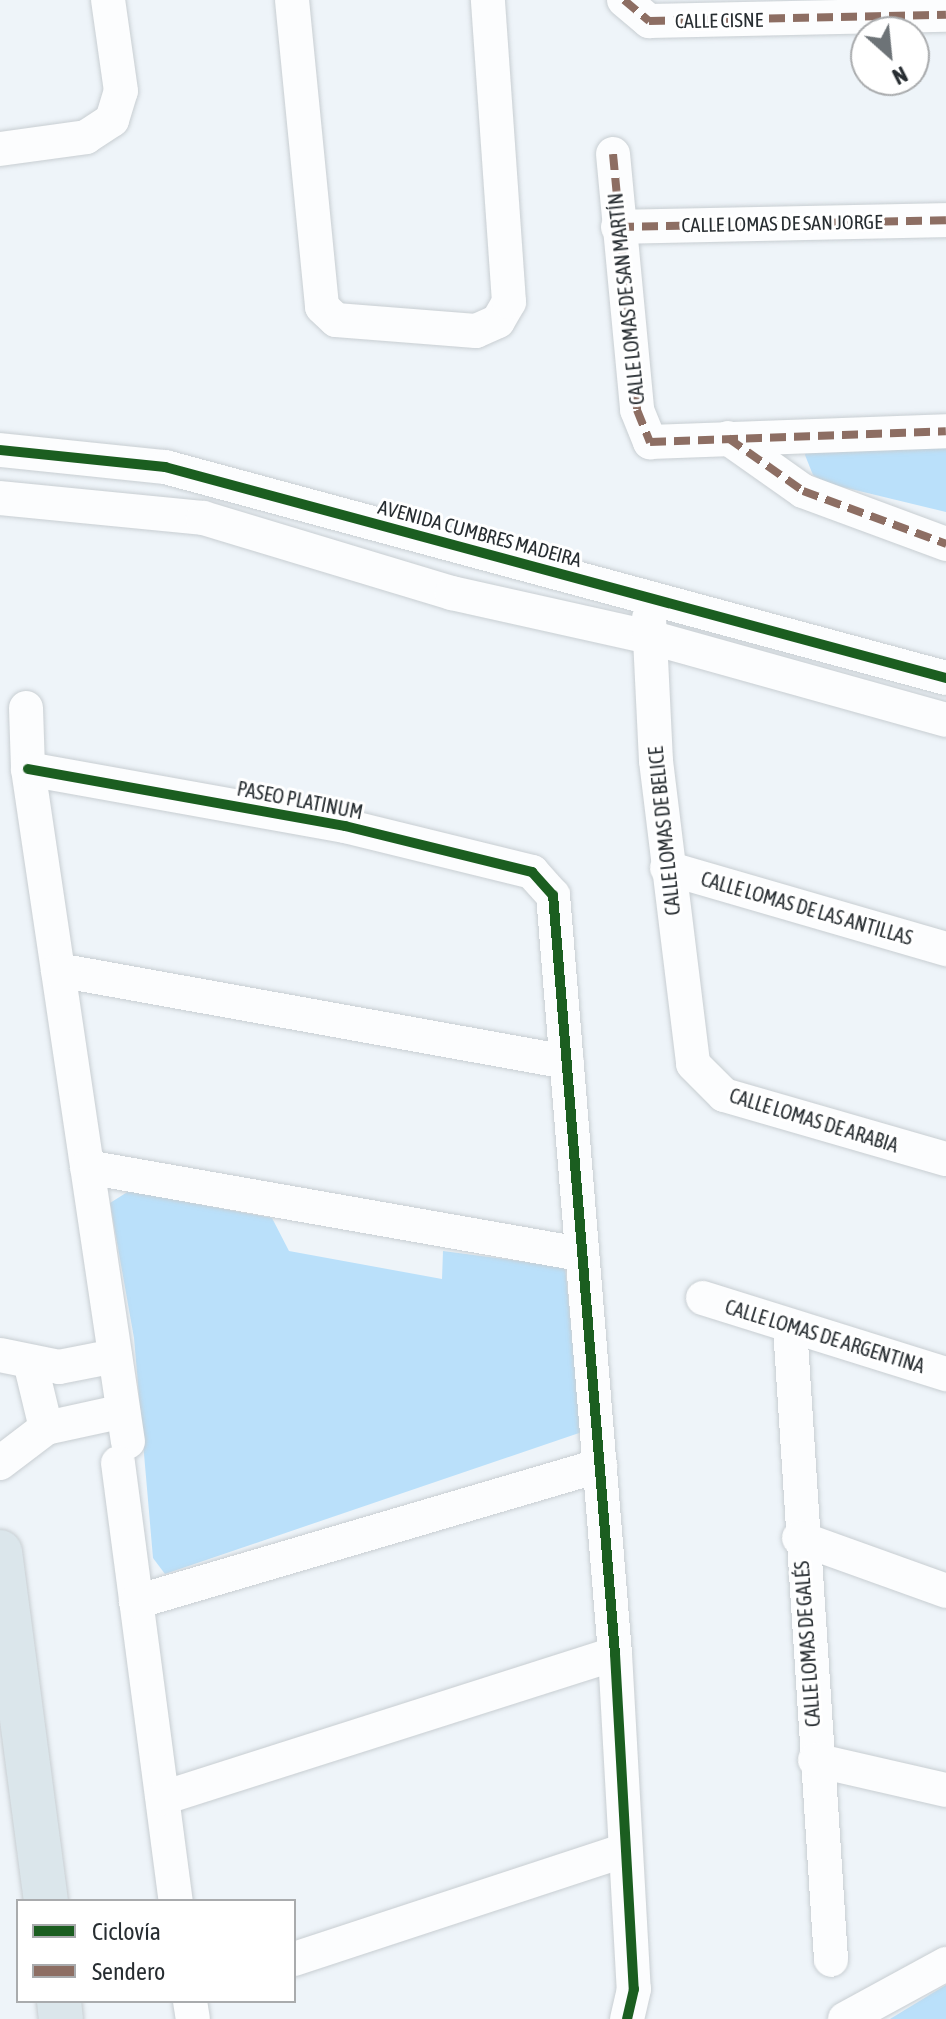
<!DOCTYPE html>
<html>
<head>
<meta charset="utf-8">
<style>
  body { margin:0 }
  #map { position:relative; width:946px; height:2019px; overflow:hidden; background:#eef4f9; font-family:"Asap Condensed",sans-serif }
  div>[style] { position:absolute }
  .green>* { inset:0; background:#bae0fa }
  .roads { filter:drop-shadow(0 0 2px #c8ced2) drop-shadow(0 0 2px #c8ced2) }
  .minor>* { height:34px; margin:-17px; padding:0 17px; transform-origin:17px; border-radius:17px; background:#fcfdfe }
  .major>* { height:44px; margin:-22px; padding:0 22px; transform-origin:22px; border-radius:22px; background:#dbe6eb }
  .quiet>* { height:8px; margin-top:-4px; transform-origin:0; background:repeating-linear-gradient(90deg,#8d6e63 0 16px,transparent 0 24px) }
  .cycleway>* { height:10px; margin:-5px; padding:0 5px; transform-origin:5px; border-radius:5px; background:#1b5e20 }
  span { translate:-50% -50%; white-space:nowrap; text-align:center; line-height:1.15; -webkit-text-stroke:6px #fff; paint-order:stroke }
  .street-label { font-size:20px; color:#272d31 }
  .legend { position:absolute; left:16px; top:1899px; width:280px; height:104px; box-sizing:border-box; background:#fff; border:2px solid #a9abad; margin:0; padding:10px 14px; list-style:none; font-size:24px; color:#272d31 }
  .legend li { display:flex; align-items:center; gap:16px; height:40px }
  .legend b { width:40px; border:2px solid #a9abad }
  .north { position:absolute; left:850px; top:16px; width:80px; height:80px; box-sizing:border-box; background:#fff; border:2px solid #a9abad; border-radius:50%; rotate:153deg; font-size:22px; font-weight:700; line-height:32px; text-align:center; color:#272d31 }
  .north::after { content:''; display:block; margin:auto; width:28px; height:36px; background:#6d7377; clip-path:polygon(50% 0,100% 100%,50% 72%,0 100%) }
</style>
</head>
<body>
<div id="map">
  <div class="green">
    <i style="clip-path:polygon(946px 423px,946px 512px,826px 483px,813px 475px,805px 455px,810px 436px)"></i>
    <i style="clip-path:polygon(129px 1191px,272px 1218px,289px 1251px,442px 1279px,443px 1251px,565px 1267px,582px 1432px,165px 1574px,153px 1558px,134px 1338px,110px 1203px)"></i>
    <i style="clip-path:polygon(946px 1985px,946px 2019px,890px 2019px,931px 1994px)"></i>
  </div>
  <div class="roads">
    <div class="minor">
      <i style="left:292px;top:0;width:308px;rotate:84.4deg"></i>
      <i style="left:322px;top:307px;width:19px;rotate:43deg"></i>
      <i style="left:336px;top:320px;width:140px;rotate:4.5deg"></i>
      <i style="left:476px;top:331px;width:24px;rotate:-24deg"></i>
      <i style="left:498px;top:321px;width:22px;rotate:-60deg"></i>
      <i style="left:509px;top:302px;width:303px;rotate:-94deg"></i>
      <i style="left:624px;top:0;width:33px;rotate:40deg"></i>
      <i style="left:649px;top:21px;width:297px;rotate:-1.2deg"></i>
      <i style="left:0;top:149px;width:87px;rotate:-7.9deg"></i>
      <i style="left:86px;top:137px;width:31px;rotate:-33deg"></i>
      <i style="left:112px;top:120px;width:30px;rotate:-73deg"></i>
      <i style="left:121px;top:91px;width:92px;rotate:-98.1deg"></i>
      <i style="left:613px;top:154px;width:257px;rotate:84.6deg"></i>
      <i style="left:637px;top:410px;width:35px;rotate:68deg"></i>
      <i style="left:650px;top:442px;width:296px;rotate:-2.1deg"></i>
      <i style="left:618px;top:227px;width:328px;rotate:-1.2deg"></i>
      <i style="left:728px;top:438px;width:92px;rotate:35.2deg"></i>
      <i style="left:803px;top:491px;width:153px;rotate:20.3deg"></i>
      <i style="left:0;top:450px;width:166px;rotate:5.9deg"></i>
      <i style="left:165px;top:467px;width:809px;rotate:15.12deg"></i>
      <i style="left:0;top:498px;width:204px;rotate:5.6deg"></i>
      <i style="left:203px;top:518px;width:260px;rotate:16.8deg"></i>
      <i style="left:452px;top:593px;width:202px;rotate:12.6deg"></i>
      <i style="left:649px;top:637px;width:308px;rotate:15.6deg"></i>
      <i style="left:649px;top:618px;width:143px;rotate:87.2deg"></i>
      <i style="left:656px;top:761px;width:305px;rotate:83deg"></i>
      <i style="left:693px;top:1064px;width:44px;rotate:45deg"></i>
      <i style="left:724px;top:1095px;width:231px;rotate:16.1deg"></i>
      <i style="left:26px;top:708px;width:61px;rotate:88.1deg"></i>
      <i style="left:28px;top:769px;width:680px;rotate:81.55deg"></i>
      <i style="left:28px;top:769px;width:322px;rotate:10.2deg"></i>
      <i style="left:345px;top:826px;width:193px;rotate:13.8deg"></i>
      <i style="left:532px;top:872px;width:31px;rotate:48deg"></i>
      <i style="left:553px;top:895px;width:762px;rotate:85.33deg"></i>
      <i style="left:615px;top:1654px;width:336px;rotate:86.8deg"></i>
      <i style="left:634px;top:1989px;width:31px;rotate:103deg"></i>
      <i style="left:667px;top:868px;width:291px;rotate:16.2deg"></i>
      <i style="left:58px;top:970px;width:517px;rotate:10.25deg"></i>
      <i style="left:87px;top:1167px;width:501px;rotate:10.01deg"></i>
      <i style="left:703px;top:1298px;width:255px;rotate:17.4deg"></i>
      <i style="left:790px;top:1327px;width:634px;rotate:86.29deg"></i>
      <i style="left:0;top:1355px;width:60px;rotate:11.5deg"></i>
      <i style="left:59px;top:1367px;width:57px;rotate:-11.1deg"></i>
      <i style="left:31px;top:1366px;width:64px;rotate:76.4deg"></i>
      <i style="left:0;top:1463px;width:58px;rotate:-37.3deg"></i>
      <i style="left:46px;top:1428px;width:79px;rotate:-12.4deg"></i>
      <i style="left:118px;top:1463px;width:442px;rotate:82.5deg"></i>
      <i style="left:799px;top:1538px;width:156px;rotate:19.8deg"></i>
      <i style="left:136px;top:1602px;width:484px;rotate:-16.4deg"></i>
      <i style="left:815px;top:1760px;width:134px;rotate:12.9deg"></i>
      <i style="left:163px;top:1798px;width:474px;rotate:-17.7deg"></i>
      <i style="left:294px;top:1959px;width:346px;rotate:-18.2deg"></i>
      <i style="left:190px;top:2001px;width:18px;rotate:81deg"></i>
      <i style="left:845px;top:2019px;width:115px;rotate:-28.6deg"></i>
    </div>
    <div class="major">
      <i style="left:0;top:1552px;width:352px;rotate:82.5deg"></i>
      <i style="left:59px;top:2001px;width:18px;rotate:84deg"></i>
    </div>
  </div>
  <div class="quiet">
    <i style="left:624px;top:0;width:33px;rotate:40deg"></i>
    <i style="left:649px;top:21px;width:297px;rotate:-1.2deg"></i>
    <i style="left:613px;top:154px;width:257px;rotate:84.6deg"></i>
    <i style="left:637px;top:410px;width:35px;rotate:68deg"></i>
    <i style="left:650px;top:442px;width:296px;rotate:-2.1deg"></i>
    <i style="left:618px;top:227px;width:328px;rotate:-1.2deg"></i>
    <i style="left:728px;top:438px;width:92px;rotate:35.2deg"></i>
    <i style="left:803px;top:491px;width:153px;rotate:20.3deg"></i>
  </div>
  <div class="cycleway">
    <i style="left:0;top:450px;width:166px;rotate:5.9deg"></i>
    <i style="left:165px;top:467px;width:809px;rotate:15.12deg"></i>
    <i style="left:28px;top:769px;width:322px;rotate:10.2deg"></i>
    <i style="left:345px;top:826px;width:193px;rotate:13.8deg"></i>
    <i style="left:532px;top:872px;width:31px;rotate:48deg"></i>
    <i style="left:553px;top:895px;width:762px;rotate:85.33deg"></i>
    <i style="left:615px;top:1654px;width:336px;rotate:86.8deg"></i>
    <i style="left:634px;top:1989px;width:31px;rotate:103deg"></i>
  </div>
  <div class="street-label">
    <span style="left:719px;top:20px;rotate:-1deg">CALLE CISNE</span>
    <span style="left:782px;top:223px;rotate:-1deg">CALLE LOMAS DE SAN JORGE</span>
    <span style="left:626px;top:299px;rotate:-96deg">CALLE LOMAS DE SAN MARTÍN</span>
    <span style="left:480px;top:533px;rotate:15deg">AVENIDA CUMBRES MADEIRA</span>
    <span style="left:300px;top:800px;rotate:11deg">PASEO PLATINUM</span>
    <span style="left:664px;top:831px;rotate:-96deg">CALLE LOMAS DE BELICE</span>
    <span style="left:807px;top:908px;rotate:16deg">CALLE LOMAS DE LAS ANTILLAS</span>
    <span style="left:814px;top:1120px;rotate:17deg">CALLE LOMAS DE ARABIA</span>
    <span style="left:825px;top:1336px;rotate:17deg">CALLE LOMAS DE ARGENTINA</span>
    <span style="left:807px;top:1644px;rotate:-94deg">CALLE LOMAS DE GALÉS</span>
  </div>
  <ul class="legend">
  <li><b style="height:10px;background:#1b5e20"></b>Ciclovía</li>
  <li><b style="height:10px;background:#8d6e63"></b>Sendero</li>
  </ul>
  <div class="north">N</div>
</div>
</body>
</html>
